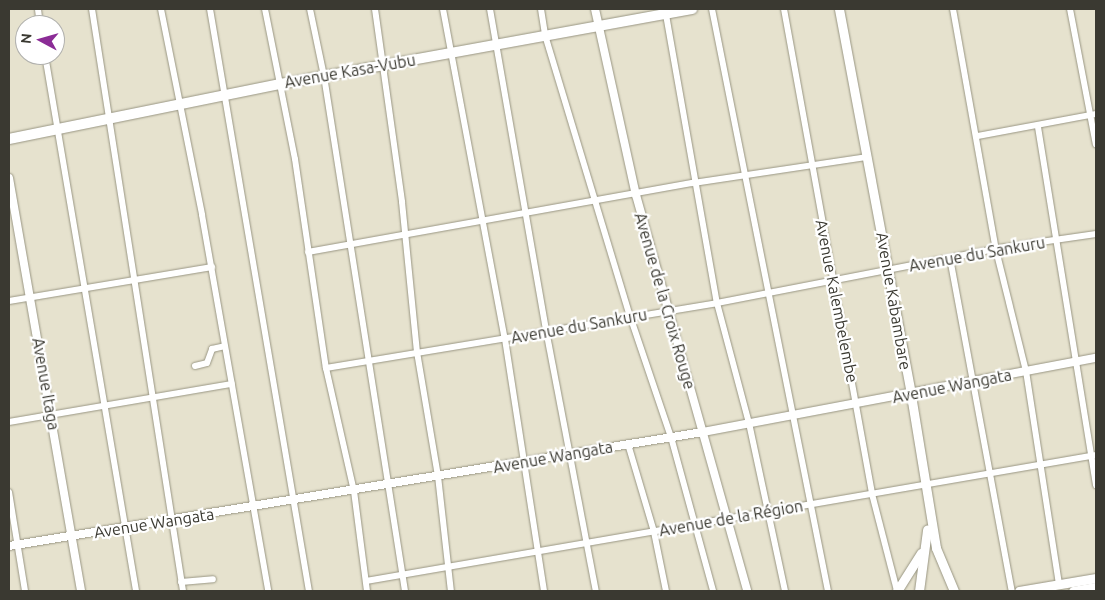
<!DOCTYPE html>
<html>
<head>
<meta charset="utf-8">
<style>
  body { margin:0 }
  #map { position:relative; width:1105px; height:600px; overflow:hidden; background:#e6e2ce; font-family:Ubuntu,sans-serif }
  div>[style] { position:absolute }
  .roads { filter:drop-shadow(0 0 1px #999683) drop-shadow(0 0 1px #999683) }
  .minor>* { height:6px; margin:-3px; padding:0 3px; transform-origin:3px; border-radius:3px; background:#fff }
  .tertiary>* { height:8px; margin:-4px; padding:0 4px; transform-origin:4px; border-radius:4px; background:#fff }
  .secondary>* { height:9px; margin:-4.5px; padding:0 4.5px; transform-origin:4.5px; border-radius:4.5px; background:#fff }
  .primary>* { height:10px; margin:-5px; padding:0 5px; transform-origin:5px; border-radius:5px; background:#fff }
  span { translate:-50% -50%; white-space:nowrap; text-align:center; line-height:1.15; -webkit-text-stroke:4.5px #fff; paint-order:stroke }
  .street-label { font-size:16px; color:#3a3931 }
  .frame { position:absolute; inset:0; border:10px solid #3a3931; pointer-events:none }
  .north { position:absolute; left:15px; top:15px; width:50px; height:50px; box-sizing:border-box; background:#fff; border:1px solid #b0b0ad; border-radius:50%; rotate:276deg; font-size:14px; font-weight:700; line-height:20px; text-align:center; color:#3a3931 }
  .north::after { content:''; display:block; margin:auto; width:18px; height:22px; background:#8b2c96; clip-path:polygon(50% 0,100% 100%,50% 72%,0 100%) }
</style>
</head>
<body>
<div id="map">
  <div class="roads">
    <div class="minor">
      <i style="left:38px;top:9px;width:16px;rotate:83deg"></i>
      <i style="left:92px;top:9px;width:589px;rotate:81.11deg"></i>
      <i style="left:161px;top:9px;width:210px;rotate:78.7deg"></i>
      <i style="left:202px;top:215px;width:382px;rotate:80deg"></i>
      <i style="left:210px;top:9px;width:590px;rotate:80.35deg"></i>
      <i style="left:265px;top:9px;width:153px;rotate:78.7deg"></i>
      <i style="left:295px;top:159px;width:211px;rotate:81.6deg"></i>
      <i style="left:326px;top:368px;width:126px;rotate:77.2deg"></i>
      <i style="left:354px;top:491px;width:101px;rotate:82.6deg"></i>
      <i style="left:310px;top:9px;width:68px;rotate:78.2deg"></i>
      <i style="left:324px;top:76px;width:521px;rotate:81.06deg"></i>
      <i style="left:375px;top:9px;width:195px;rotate:82deg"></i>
      <i style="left:402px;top:202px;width:151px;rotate:84.3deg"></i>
      <i style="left:417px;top:352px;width:126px;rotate:80.4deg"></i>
      <i style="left:438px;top:476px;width:116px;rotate:83.6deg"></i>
      <i style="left:443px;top:9px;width:336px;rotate:79.4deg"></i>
      <i style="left:505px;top:339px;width:255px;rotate:81.2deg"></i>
      <i style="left:490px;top:9px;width:326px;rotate:80.1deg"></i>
      <i style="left:546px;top:330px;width:266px;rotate:79.2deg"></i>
      <i style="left:541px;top:9px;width:26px;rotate:81deg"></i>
      <i style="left:545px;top:35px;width:294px;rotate:73.2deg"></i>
      <i style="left:630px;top:316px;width:128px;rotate:71.3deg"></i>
      <i style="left:671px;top:437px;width:160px;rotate:74.7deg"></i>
      <i style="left:665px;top:9px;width:299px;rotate:80deg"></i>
      <i style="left:717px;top:303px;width:124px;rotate:75.1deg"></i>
      <i style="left:749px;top:423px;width:172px;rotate:77.9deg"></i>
      <i style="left:712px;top:9px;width:593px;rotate:78.73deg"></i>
      <i style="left:784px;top:9px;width:493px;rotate:79.7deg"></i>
      <i style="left:872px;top:494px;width:100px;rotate:75.5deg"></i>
      <i style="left:953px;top:9px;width:245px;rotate:79.9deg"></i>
      <i style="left:996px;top:250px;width:125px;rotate:76.1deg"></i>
      <i style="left:1026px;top:371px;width:216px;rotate:81.2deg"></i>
      <i style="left:1070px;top:9px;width:138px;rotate:79.2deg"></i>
      <i style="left:45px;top:55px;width:544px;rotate:80.36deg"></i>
      <i style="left:1038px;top:127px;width:363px;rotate:80.8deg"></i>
      <i style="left:978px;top:136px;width:120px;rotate:-10.6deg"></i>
      <i style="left:308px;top:252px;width:391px;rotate:-10.2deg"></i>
      <i style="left:693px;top:183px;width:177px;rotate:-8.5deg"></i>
      <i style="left:950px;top:258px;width:339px;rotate:79.5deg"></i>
      <i style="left:9px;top:301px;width:206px;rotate:-9.5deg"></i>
      <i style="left:195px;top:366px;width:12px;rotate:-14deg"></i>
      <i style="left:207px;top:363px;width:15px;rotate:-70deg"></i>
      <i style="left:212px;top:349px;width:13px;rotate:-13deg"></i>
      <i style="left:326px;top:368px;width:396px;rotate:-9.4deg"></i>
      <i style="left:717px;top:303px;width:287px;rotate:-11deg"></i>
      <i style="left:999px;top:248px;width:98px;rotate:-8.2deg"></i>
      <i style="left:9px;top:422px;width:226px;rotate:-9.7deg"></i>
      <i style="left:628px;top:444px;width:92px;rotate:73.5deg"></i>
      <i style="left:654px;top:532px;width:60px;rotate:78.5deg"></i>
      <i style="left:9px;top:492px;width:100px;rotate:80.8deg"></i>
      <i style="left:366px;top:581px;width:741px;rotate:-9.79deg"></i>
      <i style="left:181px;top:582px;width:32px;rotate:-5deg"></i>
    </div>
    <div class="tertiary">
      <i style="left:595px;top:9px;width:190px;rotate:77.6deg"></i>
      <i style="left:636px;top:195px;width:411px;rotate:74.3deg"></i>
      <i style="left:9px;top:178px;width:419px;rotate:80.1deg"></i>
      <i style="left:9px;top:546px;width:703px;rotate:-9.33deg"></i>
      <i style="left:703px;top:432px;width:400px;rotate:-10.7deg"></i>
    </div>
    <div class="secondary">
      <i style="left:839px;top:9px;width:393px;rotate:79.4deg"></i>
      <i style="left:911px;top:395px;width:155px;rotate:80.7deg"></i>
      <i style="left:936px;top:548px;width:47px;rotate:67.3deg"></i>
      <i style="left:897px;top:591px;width:45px;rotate:-57.7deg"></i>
      <i style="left:919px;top:591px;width:62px;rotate:-82.5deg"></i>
      <i style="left:1019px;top:591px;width:78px;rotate:-9.6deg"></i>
      <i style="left:1073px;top:591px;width:23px;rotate:-10deg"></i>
    </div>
    <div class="primary">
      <i style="left:9px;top:139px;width:277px;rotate:-11.5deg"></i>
      <i style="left:280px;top:84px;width:419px;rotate:-10.3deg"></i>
    </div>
  </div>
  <div class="street-label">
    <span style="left:350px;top:71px;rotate:-10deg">Avenue Kasa-Vubu</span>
    <span style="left:977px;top:254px;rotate:-10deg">Avenue du Sankuru</span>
    <span style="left:665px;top:301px;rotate:74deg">Avenue de la Croix Rouge</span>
    <span style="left:837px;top:301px;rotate:79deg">Avenue Kalembelembe</span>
    <span style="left:894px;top:301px;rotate:80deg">Avenue Kabambare</span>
    <span style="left:579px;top:326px;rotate:-10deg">Avenue du Sankuru</span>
    <span style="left:46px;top:384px;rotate:80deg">Avenue Itaga</span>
    <span style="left:952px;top:386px;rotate:-11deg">Avenue Wangata</span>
    <span style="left:553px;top:457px;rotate:-10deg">Avenue Wangata</span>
    <span style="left:731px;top:518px;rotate:-10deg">Avenue de la Région</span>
    <span style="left:154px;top:523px;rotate:-9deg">Avenue Wangata</span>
  </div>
  <div class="frame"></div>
  <div class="north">N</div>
</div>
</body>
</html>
